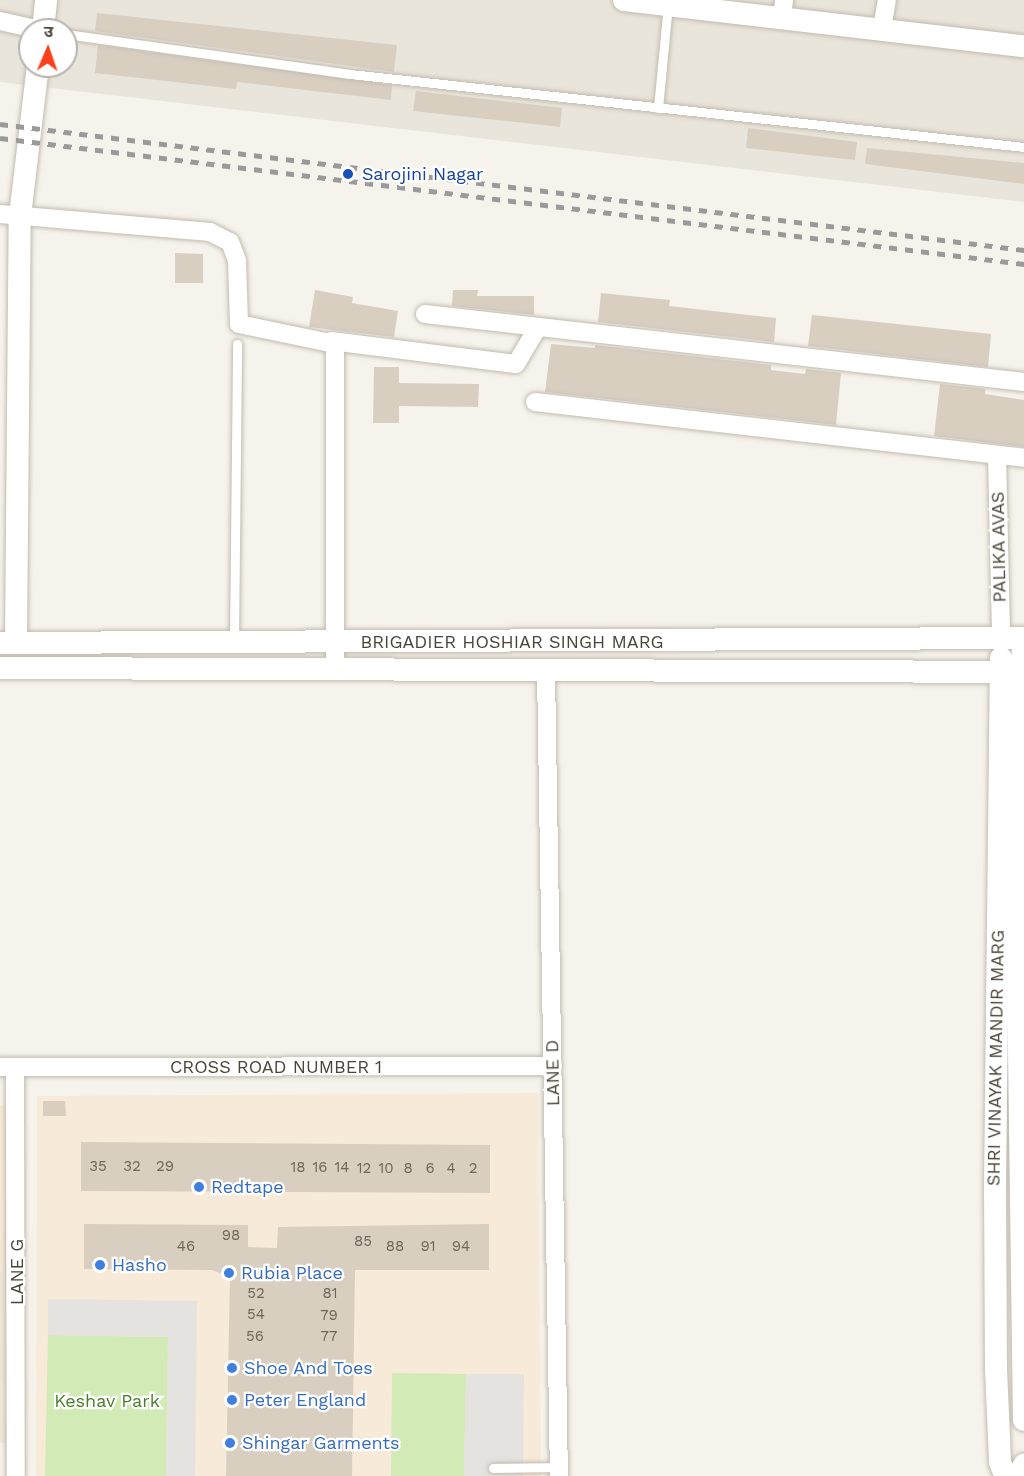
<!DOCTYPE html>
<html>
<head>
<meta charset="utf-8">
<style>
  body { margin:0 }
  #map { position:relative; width:1024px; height:1476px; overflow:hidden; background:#f6f3ec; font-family:"Work Sans","Noto Sans Devanagari",sans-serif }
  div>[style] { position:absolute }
  .residential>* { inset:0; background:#eae5da }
  .commercial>* { inset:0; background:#f7ead8 }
  .education>* { inset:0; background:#efe8d6 }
  .green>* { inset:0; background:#d2eab5 }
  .parking>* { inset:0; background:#e5e3e0 }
  .building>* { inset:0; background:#d8cfc1 }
  .roads { filter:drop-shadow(0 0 2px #c2bbae) drop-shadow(0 0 2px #c2bbae) }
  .service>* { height:9px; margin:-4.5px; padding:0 4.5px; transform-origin:4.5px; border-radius:4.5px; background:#fff }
  .minor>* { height:18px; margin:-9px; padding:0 9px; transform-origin:9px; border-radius:9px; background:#fff }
  .tertiary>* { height:22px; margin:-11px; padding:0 11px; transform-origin:11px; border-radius:11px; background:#fff }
  .rail>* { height:4.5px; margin-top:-2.25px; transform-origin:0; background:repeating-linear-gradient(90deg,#9a9a9a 0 8px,transparent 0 16px) }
  .dots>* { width:16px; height:16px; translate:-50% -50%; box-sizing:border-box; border:3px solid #fff; border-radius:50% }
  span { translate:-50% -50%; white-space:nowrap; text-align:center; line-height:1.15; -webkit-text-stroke:4.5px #fff; paint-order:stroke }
  .number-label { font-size:15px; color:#6e675b }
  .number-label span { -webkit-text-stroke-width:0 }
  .transit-label { font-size:18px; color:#164399 }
  .left { translate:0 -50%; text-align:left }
  .street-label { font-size:18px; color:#4b4439 }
  .shop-label { font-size:18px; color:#366cbe }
  .park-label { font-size:18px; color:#4a7f2a }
  .north { position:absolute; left:18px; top:18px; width:60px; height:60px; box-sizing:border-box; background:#fff; border:2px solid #b7b4b0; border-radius:50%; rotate:2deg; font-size:16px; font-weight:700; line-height:24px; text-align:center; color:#4b4439 }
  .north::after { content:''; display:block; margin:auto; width:21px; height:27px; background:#fc3f1d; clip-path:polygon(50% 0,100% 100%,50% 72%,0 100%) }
</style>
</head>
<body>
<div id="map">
  <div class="residential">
    <i style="clip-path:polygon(evenodd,0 0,1024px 0,1024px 202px,0 82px,0 0,30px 30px,66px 30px,66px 66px,30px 66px,30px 30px)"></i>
  </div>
  <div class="commercial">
    <i style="clip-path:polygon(538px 1093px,541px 1476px,36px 1476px,37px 1096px)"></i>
    <i style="clip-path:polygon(0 1105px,13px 1105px,9px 1272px,0 1272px)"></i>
  </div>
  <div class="education">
    <i style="clip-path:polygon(0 1272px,9px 1272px,6px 1443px,0 1443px)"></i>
  </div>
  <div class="green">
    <i style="clip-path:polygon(48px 1335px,168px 1337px,166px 1476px,45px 1476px)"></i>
    <i style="clip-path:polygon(392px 1373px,466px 1374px,464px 1476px,391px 1476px)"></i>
  </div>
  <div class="parking">
    <i style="clip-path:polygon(48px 1299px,197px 1301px,195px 1476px,166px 1476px,168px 1337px,48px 1335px)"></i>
    <i style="clip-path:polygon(466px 1374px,524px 1374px,523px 1476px,464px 1476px)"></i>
  </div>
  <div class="building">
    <i style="clip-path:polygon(97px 13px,397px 45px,394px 72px,95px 31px)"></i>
    <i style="clip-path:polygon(98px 45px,392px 85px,391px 100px,237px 82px,236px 89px,95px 73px)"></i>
    <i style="clip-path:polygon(416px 91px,562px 108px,560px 127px,413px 111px)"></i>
    <i style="clip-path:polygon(748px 128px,857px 142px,855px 160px,746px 148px)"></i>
    <i style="clip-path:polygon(867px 148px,1024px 163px,1024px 184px,865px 164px)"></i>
    <i style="clip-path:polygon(175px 253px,203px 254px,203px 283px,175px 283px)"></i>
    <i style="clip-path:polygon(315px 290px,353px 297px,352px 303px,398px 311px,394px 337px,309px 327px)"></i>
    <i style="clip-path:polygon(453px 290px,478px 290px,477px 296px,534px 296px,534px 315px,452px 306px)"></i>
    <i style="clip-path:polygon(601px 293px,670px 300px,669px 306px,776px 318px,774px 342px,598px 322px)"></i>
    <i style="clip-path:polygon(812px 315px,991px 334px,988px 367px,808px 346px)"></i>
    <i style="clip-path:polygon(551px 344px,595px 348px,595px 345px,771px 365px,771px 370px,805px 374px,806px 369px,841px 373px,836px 425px,545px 392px)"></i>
    <i style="clip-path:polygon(374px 367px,399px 367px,399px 383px,479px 384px,478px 407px,399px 406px,399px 423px,373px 423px)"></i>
    <i style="clip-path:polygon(940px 384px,985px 389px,985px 394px,1024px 400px,1024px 447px,934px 436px)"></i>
    <i style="clip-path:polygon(43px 1101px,65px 1101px,66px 1116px,43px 1116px)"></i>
    <i style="clip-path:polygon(81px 1142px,490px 1145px,490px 1193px,81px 1191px)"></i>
    <i style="clip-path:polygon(84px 1224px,248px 1225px,248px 1247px,277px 1248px,278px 1227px,489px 1224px,489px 1270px,355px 1270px,352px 1476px,226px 1476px,230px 1277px,212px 1270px,84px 1269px)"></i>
  </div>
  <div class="roads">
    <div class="service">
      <i style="left:66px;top:34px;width:287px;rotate:8deg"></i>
      <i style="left:350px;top:74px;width:678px;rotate:6.18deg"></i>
      <i style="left:658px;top:108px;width:103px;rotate:-84.5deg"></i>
      <i style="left:234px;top:641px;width:297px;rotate:-89.4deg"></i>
      <i style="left:493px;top:1468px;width:66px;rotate:-0.9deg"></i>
    </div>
    <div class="minor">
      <i style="left:782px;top:17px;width:17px;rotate:-83deg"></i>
      <i style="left:0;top:21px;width:41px;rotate:12.7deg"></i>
      <i style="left:882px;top:28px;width:28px;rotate:-80deg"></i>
      <i style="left:0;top:214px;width:211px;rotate:4.9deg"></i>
      <i style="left:210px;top:232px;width:22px;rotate:27deg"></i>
      <i style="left:230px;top:242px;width:19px;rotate:69deg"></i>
      <i style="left:237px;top:260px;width:64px;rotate:88.2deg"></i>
      <i style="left:239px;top:324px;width:98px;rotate:11.8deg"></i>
      <i style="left:335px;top:344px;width:325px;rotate:90deg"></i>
      <i style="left:425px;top:314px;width:603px;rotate:6.48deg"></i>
      <i style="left:331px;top:341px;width:186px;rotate:7.1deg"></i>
      <i style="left:516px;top:364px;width:43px;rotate:-59.3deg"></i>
      <i style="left:535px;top:402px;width:492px;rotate:6.5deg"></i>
      <i style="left:997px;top:455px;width:183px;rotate:88.7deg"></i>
      <i style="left:546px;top:670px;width:806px;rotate:89.08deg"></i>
      <i style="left:0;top:1067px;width:553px;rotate:-0.1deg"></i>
      <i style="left:15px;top:1067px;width:409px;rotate:89.9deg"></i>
    </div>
    <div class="tertiary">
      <i style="left:624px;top:0;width:403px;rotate:6.6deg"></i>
      <i style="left:43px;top:30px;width:30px;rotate:-84deg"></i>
      <i style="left:1023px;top:638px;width:263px;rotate:91.3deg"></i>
      <i style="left:1017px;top:901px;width:519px;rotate:89.23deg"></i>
      <i style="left:16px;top:642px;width:426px;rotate:-89.5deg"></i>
      <i style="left:20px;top:216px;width:151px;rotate:-83.2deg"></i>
      <i style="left:0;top:643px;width:1024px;rotate:-0.28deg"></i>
      <i style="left:1001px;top:658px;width:525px;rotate:90.65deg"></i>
      <i style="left:995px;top:1183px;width:186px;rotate:89.7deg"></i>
      <i style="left:996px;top:1369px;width:93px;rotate:87.5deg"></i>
      <i style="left:1000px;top:1462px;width:15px;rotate:70deg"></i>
      <i style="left:0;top:668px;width:1024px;rotate:0.22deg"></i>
      <i style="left:1018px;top:1476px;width:13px;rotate:-61deg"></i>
    </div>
  </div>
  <div class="rail">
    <i style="left:0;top:124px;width:1032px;rotate:7.01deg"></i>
    <i style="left:0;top:138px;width:1032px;rotate:7.01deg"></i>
  </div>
  <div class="dots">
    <i style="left:348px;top:174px;background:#1a4fb4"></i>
    <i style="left:199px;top:1187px;background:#3f7fe0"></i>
    <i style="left:100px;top:1265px;background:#3f7fe0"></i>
    <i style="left:229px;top:1273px;background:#3f7fe0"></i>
    <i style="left:232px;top:1368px;background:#3f7fe0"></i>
    <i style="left:232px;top:1400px;background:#3f7fe0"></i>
    <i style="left:230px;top:1443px;background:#3f7fe0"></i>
  </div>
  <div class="number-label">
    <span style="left:98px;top:1167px">35</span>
    <span style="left:132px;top:1167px">32</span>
    <span style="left:165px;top:1167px">29</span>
    <span style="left:298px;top:1168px">18</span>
    <span style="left:320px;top:1168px">16</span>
    <span style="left:342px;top:1168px">14</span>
    <span style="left:364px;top:1169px">12</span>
    <span style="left:386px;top:1169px">10</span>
    <span style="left:408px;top:1169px">8</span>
    <span style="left:430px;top:1169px">6</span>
    <span style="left:451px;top:1169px">4</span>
    <span style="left:473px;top:1169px">2</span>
    <span style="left:231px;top:1236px">98</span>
    <span style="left:363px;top:1242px">85</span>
    <span style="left:186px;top:1247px">46</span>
    <span style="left:395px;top:1247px">88</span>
    <span style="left:428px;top:1247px">91</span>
    <span style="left:461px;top:1247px">94</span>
    <span style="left:256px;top:1294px">52</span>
    <span style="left:330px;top:1294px">81</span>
    <span style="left:256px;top:1315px">54</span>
    <span style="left:329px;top:1316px">79</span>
    <span style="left:255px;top:1337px">56</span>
    <span style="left:329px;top:1337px">77</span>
  </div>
  <div class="transit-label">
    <span class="left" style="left:362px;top:174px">Sarojini Nagar</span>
  </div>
  <div class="street-label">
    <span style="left:999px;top:547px;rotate:-91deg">PALIKA AVAS</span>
    <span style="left:512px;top:642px">BRIGADIER HOSHIAR SINGH MARG</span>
    <span style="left:996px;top:1058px;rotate:-89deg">SHRI VINAYAK MANDIR MARG</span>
    <span style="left:276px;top:1067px">CROSS ROAD NUMBER 1</span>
    <span style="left:553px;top:1073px;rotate:-91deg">LANE D</span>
    <span style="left:17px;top:1272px;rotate:-90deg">LANE G</span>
  </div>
  <div class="shop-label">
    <span class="left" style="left:211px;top:1187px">Redtape</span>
    <span class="left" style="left:112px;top:1265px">Hasho</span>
    <span class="left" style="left:241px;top:1273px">Rubia Place</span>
    <span class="left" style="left:244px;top:1368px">Shoe And Toes</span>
    <span class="left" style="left:244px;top:1400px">Peter England</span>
    <span class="left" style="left:242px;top:1443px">Shingar Garments</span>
  </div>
  <div class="park-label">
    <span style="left:107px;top:1401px">Keshav Park</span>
  </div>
  <div class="north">उ</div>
</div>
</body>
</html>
